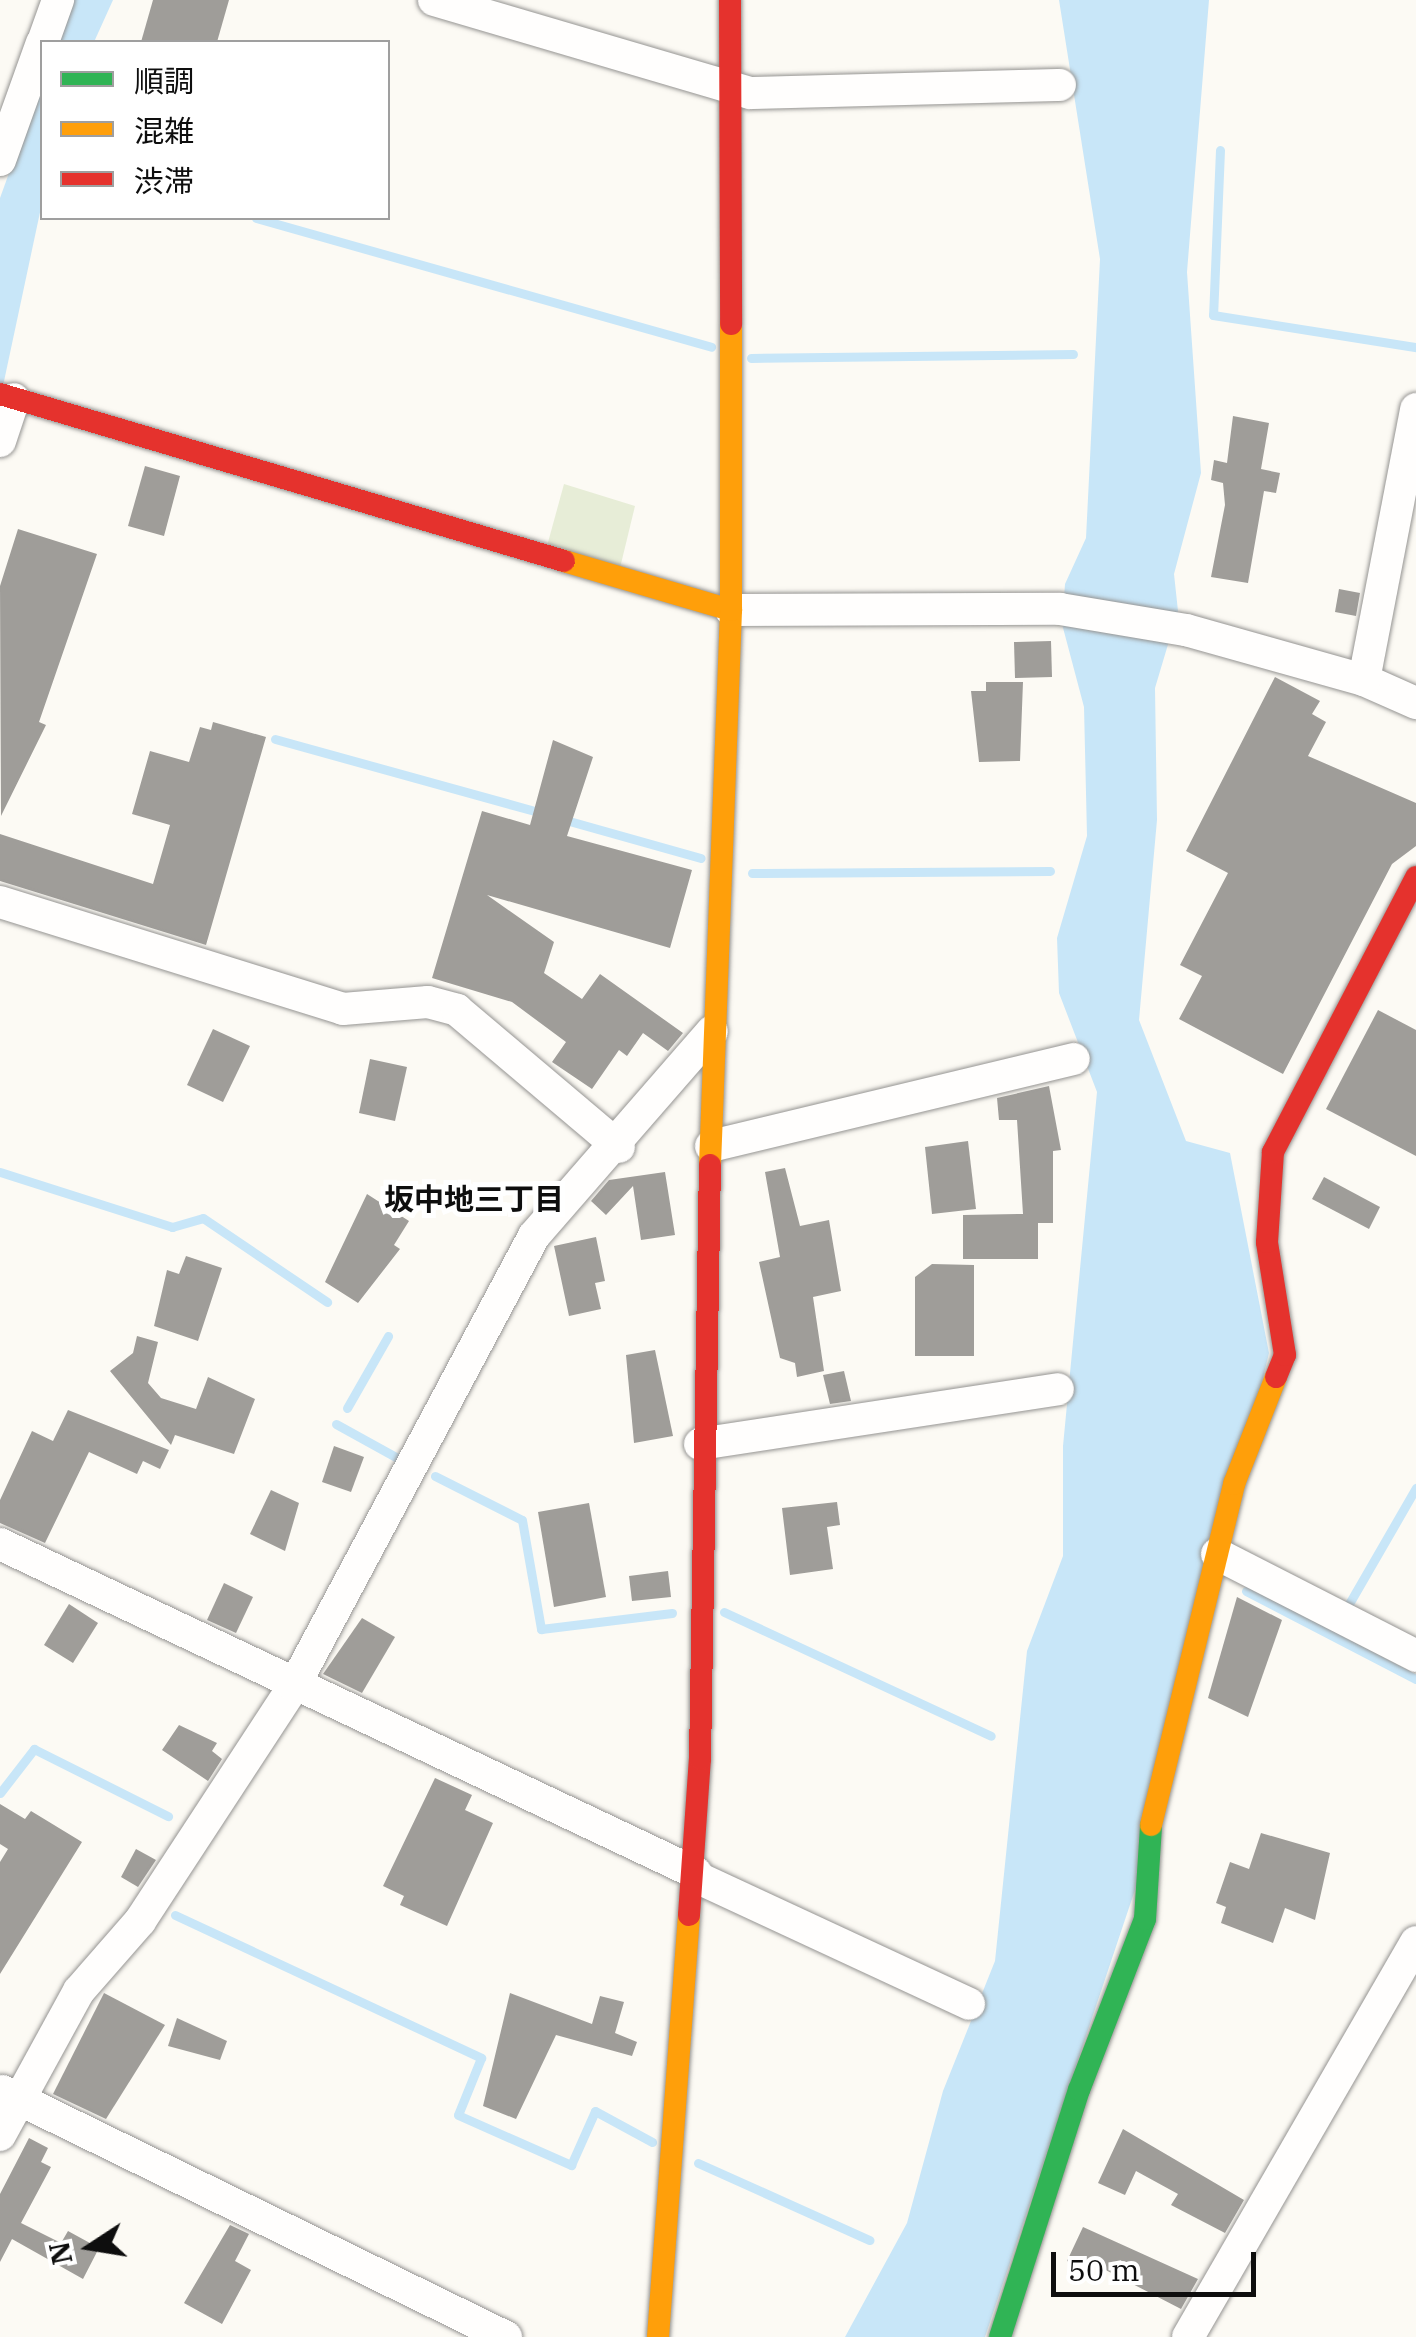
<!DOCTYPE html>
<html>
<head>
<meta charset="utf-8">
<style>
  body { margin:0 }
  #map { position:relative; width:1416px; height:2337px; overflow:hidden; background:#fcfaf4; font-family:"IBM Plex Serif","Noto Sans JP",serif }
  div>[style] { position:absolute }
  .cemetery>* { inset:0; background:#e7edd7 }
  .water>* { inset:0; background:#c8e6f8 }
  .stream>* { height:9px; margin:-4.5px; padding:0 4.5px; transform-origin:4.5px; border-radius:4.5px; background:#c8e6f8 }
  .building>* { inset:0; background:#9f9d99 }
  .roads { filter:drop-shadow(0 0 2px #959492) drop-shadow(0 0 2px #959492) }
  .street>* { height:32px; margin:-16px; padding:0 16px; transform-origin:16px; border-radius:16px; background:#fffefd }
  .fast>* { height:22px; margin:-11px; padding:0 11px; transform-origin:11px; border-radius:11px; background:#30b455 }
  .slow>* { height:22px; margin:-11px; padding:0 11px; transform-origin:11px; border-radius:11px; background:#ff9f0a }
  .jam>* { height:22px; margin:-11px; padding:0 11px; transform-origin:11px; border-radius:11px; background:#e5322d }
  span { translate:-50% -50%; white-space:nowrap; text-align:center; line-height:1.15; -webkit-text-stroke:10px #fff; paint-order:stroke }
  .neighbourhood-label { font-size:30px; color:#0e0e0e; font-weight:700 }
  .legend { position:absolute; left:40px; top:40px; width:350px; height:180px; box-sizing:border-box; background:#fff; border:2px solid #9f9f9f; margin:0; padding:12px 18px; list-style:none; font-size:30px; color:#0e0e0e }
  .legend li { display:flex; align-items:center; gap:20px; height:50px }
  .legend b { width:50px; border:2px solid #9f9f9f }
  .north { position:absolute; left:40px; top:2197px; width:100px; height:100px; -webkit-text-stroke:8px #fff; paint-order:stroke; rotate:258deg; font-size:28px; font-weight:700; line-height:40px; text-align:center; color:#0e0e0e }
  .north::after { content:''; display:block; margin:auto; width:35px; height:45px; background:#0e0e0e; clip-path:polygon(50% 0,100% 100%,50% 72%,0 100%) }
  .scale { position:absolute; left:1051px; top:2252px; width:205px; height:45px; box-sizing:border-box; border:5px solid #0e0e0e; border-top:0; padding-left:12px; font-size:30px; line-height:35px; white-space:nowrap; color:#0e0e0e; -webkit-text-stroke:8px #fff; paint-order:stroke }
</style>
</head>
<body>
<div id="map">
  <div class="cemetery">
    <i style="clip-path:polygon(564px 484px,635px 506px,620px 568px,547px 546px)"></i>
  </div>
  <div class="water">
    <i style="clip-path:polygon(73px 0,113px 0,94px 42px,57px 42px)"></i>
    <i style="clip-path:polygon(1059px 0,1209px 0,1187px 272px,1201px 473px,1174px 574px,1178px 611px,1155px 688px,1157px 820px,1139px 1020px,1186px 1141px,1230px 1153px,1269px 1353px,1140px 1875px,985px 2337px,845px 2337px,907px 2223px,943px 2091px,995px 1961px,1027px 1651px,1063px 1556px,1063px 1446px,1097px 1092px,1059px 993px,1057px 938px,1087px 836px,1084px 707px,1062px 624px,1065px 584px,1086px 538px,1100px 259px)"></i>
    <i style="clip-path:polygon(42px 82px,42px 203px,0 400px,0 198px)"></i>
  </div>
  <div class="stream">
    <i style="left:1220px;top:150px;width:165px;rotate:92.4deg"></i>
    <i style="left:1213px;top:315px;width:206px;rotate:9deg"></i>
    <i style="left:256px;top:218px;width:473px;rotate:15.8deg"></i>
    <i style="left:751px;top:358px;width:322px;rotate:-0.7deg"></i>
    <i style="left:275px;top:739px;width:277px;rotate:15.5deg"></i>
    <i style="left:562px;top:819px;width:144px;rotate:15.7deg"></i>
    <i style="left:752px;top:873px;width:298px;rotate:-0.4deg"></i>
    <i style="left:0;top:1172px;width:181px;rotate:17.7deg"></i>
    <i style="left:172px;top:1227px;width:32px;rotate:-16deg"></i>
    <i style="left:203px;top:1218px;width:150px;rotate:34.1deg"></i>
    <i style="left:347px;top:1408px;width:83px;rotate:-60.3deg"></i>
    <i style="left:336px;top:1424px;width:77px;rotate:28.9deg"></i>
    <i style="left:435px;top:1476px;width:97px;rotate:26.8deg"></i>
    <i style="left:522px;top:1520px;width:111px;rotate:80.1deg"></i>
    <i style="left:541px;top:1629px;width:132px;rotate:-7deg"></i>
    <i style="left:1246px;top:1591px;width:191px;rotate:27.4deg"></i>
    <i style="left:1346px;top:1609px;width:140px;rotate:-60deg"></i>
    <i style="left:724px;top:1612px;width:294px;rotate:24.9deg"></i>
    <i style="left:0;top:1793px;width:56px;rotate:-52.3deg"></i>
    <i style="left:34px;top:1749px;width:150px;rotate:26.6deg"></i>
    <i style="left:175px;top:1915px;width:338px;rotate:25deg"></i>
    <i style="left:481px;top:2058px;width:61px;rotate:112deg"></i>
    <i style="left:458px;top:2115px;width:124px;rotate:23.9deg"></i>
    <i style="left:571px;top:2165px;width:59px;rotate:-66deg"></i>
    <i style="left:595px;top:2111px;width:65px;rotate:28.5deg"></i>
    <i style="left:698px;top:2163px;width:188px;rotate:24.2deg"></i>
  </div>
  <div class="building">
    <i style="clip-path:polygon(153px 0,229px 0,217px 42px,141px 42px)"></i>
    <i style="clip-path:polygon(1233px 416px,1269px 423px,1261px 469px,1280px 473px,1276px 493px,1264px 491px,1248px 583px,1211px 577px,1225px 505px,1223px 483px,1211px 480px,1214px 460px,1227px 463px)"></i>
    <i style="clip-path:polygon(145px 466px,180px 476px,164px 536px,128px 526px)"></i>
    <i style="clip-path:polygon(18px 529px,97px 554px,39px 722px,46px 725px,1px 816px,0 586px)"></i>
    <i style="clip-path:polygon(1339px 589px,1360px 593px,1356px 616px,1335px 612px)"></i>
    <i style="clip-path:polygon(1051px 641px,1052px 677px,1015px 678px,1014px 642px)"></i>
    <i style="clip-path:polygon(1275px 677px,1320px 701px,1312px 714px,1326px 722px,1308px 756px,1416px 803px,1416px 846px,1392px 864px,1283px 1074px,1179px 1019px,1202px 976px,1180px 965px,1228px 873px,1186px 851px)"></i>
    <i style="clip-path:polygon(986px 682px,1023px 682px,1020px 761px,979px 762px,971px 691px,986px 691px)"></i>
    <i style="clip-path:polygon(213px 722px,266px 737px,206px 945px,0 881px,0 834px,153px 884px,170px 825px,132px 814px,150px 751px,189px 762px,200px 727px,211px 730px)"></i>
    <i style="clip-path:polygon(553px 740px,593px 757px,567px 836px,692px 870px,670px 948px,487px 895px,554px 942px,544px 973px,582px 999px,600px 974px,683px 1033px,668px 1051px,643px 1033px,627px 1056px,619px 1050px,592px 1089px,552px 1062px,566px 1042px,512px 1002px,432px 978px,482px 811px,530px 825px)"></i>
    <i style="clip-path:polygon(1378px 1010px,1416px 1030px,1416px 1156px,1326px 1109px)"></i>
    <i style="clip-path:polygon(213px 1029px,250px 1046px,223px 1102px,187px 1085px)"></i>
    <i style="clip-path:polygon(370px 1059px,407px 1067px,395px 1121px,359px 1113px)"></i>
    <i style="clip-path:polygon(1049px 1086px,1061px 1150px,1053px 1151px,1053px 1223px,1038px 1223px,1038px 1259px,963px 1259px,963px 1215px,1023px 1214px,1017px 1120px,999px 1120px,997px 1098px)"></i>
    <i style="clip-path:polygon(968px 1141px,976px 1209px,932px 1214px,925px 1147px)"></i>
    <i style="clip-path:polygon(785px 1168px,800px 1226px,829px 1220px,841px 1291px,813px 1297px,824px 1371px,797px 1377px,795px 1363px,780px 1358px,759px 1262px,780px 1257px,765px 1172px)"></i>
    <i style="clip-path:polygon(665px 1172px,675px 1235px,641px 1240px,633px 1186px,606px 1215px,591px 1201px,609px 1180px)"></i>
    <i style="clip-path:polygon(1324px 1177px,1380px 1207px,1369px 1229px,1312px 1199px)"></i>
    <i style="clip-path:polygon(367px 1194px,409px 1221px,394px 1245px,400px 1249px,358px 1303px,325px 1282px)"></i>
    <i style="clip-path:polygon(596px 1237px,605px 1281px,595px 1283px,601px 1309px,569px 1316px,554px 1246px)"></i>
    <i style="clip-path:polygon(186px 1256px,222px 1268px,198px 1341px,154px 1326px,167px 1270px,179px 1274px)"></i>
    <i style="clip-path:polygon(932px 1264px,974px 1265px,974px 1356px,915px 1356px,915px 1277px)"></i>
    <i style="clip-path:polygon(137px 1336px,158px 1342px,148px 1383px,161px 1398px,196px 1409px,208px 1377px,255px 1399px,234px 1454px,175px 1435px,171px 1445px,110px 1371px,133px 1353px)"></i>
    <i style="clip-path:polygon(655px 1350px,673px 1436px,634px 1443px,626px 1355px)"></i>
    <i style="clip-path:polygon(844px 1371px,851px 1401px,830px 1404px,823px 1375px)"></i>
    <i style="clip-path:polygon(68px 1410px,169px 1450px,160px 1469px,143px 1461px,137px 1474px,89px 1452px,45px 1543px,0 1523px,0 1500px,32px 1431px,53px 1441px)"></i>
    <i style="clip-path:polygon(334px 1446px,364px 1457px,351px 1492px,322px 1482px)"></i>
    <i style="clip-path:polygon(271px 1490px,299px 1503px,285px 1551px,250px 1534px)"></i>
    <i style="clip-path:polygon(837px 1502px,840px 1525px,827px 1527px,833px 1569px,790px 1575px,782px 1508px)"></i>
    <i style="clip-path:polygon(589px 1503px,606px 1597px,554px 1607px,538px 1512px)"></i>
    <i style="clip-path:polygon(668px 1571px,671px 1597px,632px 1601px,629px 1576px)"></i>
    <i style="clip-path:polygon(224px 1583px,253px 1597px,236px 1633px,207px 1620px)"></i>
    <i style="clip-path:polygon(1237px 1597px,1282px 1620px,1248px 1717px,1208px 1698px)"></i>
    <i style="clip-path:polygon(69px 1604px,98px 1623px,73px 1663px,44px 1645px)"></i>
    <i style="clip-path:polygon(362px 1618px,395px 1637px,362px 1693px,323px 1674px)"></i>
    <i style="clip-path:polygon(179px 1725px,217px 1743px,212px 1751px,222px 1759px,208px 1781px,162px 1750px)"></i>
    <i style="clip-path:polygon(435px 1778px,472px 1795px,465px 1810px,493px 1823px,447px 1926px,400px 1905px,404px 1896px,383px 1886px)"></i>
    <i style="clip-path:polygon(0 1804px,25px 1819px,31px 1811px,82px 1842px,0 1974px,0 1862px,8px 1849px,0 1844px)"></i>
    <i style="clip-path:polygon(1261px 1833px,1330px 1853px,1315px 1920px,1285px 1908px,1273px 1943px,1221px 1923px,1226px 1907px,1216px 1903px,1230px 1862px,1249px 1869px)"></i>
    <i style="clip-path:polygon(136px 1849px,156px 1860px,138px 1887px,121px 1877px)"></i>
    <i style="clip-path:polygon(104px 1993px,165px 2025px,106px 2119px,53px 2094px)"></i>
    <i style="clip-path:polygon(510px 1993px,592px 2024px,600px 1996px,624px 2002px,615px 2033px,637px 2042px,632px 2056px,556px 2035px,516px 2119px,483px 2106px)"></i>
    <i style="clip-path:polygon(177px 2018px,227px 2041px,220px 2060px,168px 2046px)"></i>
    <i style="clip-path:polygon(1123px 2129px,1244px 2200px,1225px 2233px,1171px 2205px,1178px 2194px,1136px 2171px,1125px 2195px,1098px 2183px)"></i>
    <i style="clip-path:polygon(29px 2138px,48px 2148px,41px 2162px,51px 2167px,21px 2223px,61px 2243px,68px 2231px,99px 2248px,83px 2279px,12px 2239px,0 2262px,0 2194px)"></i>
    <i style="clip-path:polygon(230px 2225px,249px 2234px,235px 2261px,251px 2270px,222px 2324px,184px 2303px)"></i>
    <i style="clip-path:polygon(1083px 2227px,1198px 2279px,1181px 2309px,1094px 2264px,1090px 2271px,1067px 2261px)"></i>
  </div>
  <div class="roads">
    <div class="street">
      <i style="left:434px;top:0;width:329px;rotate:16.4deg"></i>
      <i style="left:750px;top:93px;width:310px;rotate:-1.5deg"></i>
      <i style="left:43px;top:42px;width:45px;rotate:-70.3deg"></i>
      <i style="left:0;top:160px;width:124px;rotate:-70.3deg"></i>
      <i style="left:0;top:441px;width:44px;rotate:-71.6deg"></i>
      <i style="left:731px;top:610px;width:329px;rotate:-0.2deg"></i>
      <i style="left:1060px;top:609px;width:128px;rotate:9.5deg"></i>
      <i style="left:1186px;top:630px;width:185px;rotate:15.7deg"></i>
      <i style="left:1364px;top:680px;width:57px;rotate:23.9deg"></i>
      <i style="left:1364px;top:680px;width:276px;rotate:-79.1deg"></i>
      <i style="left:0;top:902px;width:359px;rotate:17.3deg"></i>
      <i style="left:343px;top:1009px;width:85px;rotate:-4.7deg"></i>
      <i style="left:428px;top:1002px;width:30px;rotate:15deg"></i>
      <i style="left:457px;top:1010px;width:212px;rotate:40.2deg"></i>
      <i style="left:711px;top:1146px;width:373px;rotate:-13.5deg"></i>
      <i style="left:700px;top:1444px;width:362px;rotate:-8.7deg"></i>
      <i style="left:0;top:1544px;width:770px;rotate:25.3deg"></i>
      <i style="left:1217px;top:1554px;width:224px;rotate:27.1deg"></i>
      <i style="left:696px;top:1877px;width:301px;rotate:24.9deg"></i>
      <i style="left:2px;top:2091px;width:561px;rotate:26.02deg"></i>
      <i style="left:0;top:2135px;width:164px;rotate:-61.3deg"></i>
      <i style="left:79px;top:1991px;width:93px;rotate:-48.9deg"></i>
      <i style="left:140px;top:1921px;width:281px;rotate:-56.8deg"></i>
      <i style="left:294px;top:1686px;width:510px;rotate:-61.93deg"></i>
      <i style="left:534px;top:1236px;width:271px;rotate:-49deg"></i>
      <i style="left:1188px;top:2337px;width:456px;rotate:-60deg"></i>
    </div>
    <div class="fast">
      <i style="left:1000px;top:2337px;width:259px;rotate:-72.3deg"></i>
      <i style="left:1079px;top:2090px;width:183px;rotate:-68.9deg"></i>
      <i style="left:1145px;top:1919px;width:94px;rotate:-86.3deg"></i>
    </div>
    <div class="slow">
      <i style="left:564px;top:561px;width:174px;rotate:16.4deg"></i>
      <i style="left:710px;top:1165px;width:555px;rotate:-87.83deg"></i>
      <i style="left:731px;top:610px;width:286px;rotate:-90deg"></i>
      <i style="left:1151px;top:1825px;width:351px;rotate:-76.3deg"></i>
      <i style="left:1234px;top:1484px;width:115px;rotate:-68.6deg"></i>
      <i style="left:658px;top:2337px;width:423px;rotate:-85.8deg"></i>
    </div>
    <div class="jam">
      <i style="left:730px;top:0;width:324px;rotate:89.8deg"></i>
      <i style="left:0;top:394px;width:588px;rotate:16.49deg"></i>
      <i style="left:1276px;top:1377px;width:24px;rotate:-68deg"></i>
      <i style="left:1285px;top:1355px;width:114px;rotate:-99.1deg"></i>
      <i style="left:1267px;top:1242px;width:90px;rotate:-86.2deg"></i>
      <i style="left:1273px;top:1152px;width:310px;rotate:-62.5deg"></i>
      <i style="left:689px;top:1915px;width:156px;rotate:-86deg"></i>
      <i style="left:700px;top:1759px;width:594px;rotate:-89.04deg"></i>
    </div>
  </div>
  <div class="neighbourhood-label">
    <span style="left:474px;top:1199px">坂中地三丁目</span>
  </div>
  <ul class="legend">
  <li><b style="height:12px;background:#30b455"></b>順調</li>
  <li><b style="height:12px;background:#ff9f0a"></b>混雑</li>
  <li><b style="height:12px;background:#e5322d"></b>渋滞</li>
  </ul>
  <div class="north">N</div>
  <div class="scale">50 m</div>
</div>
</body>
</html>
